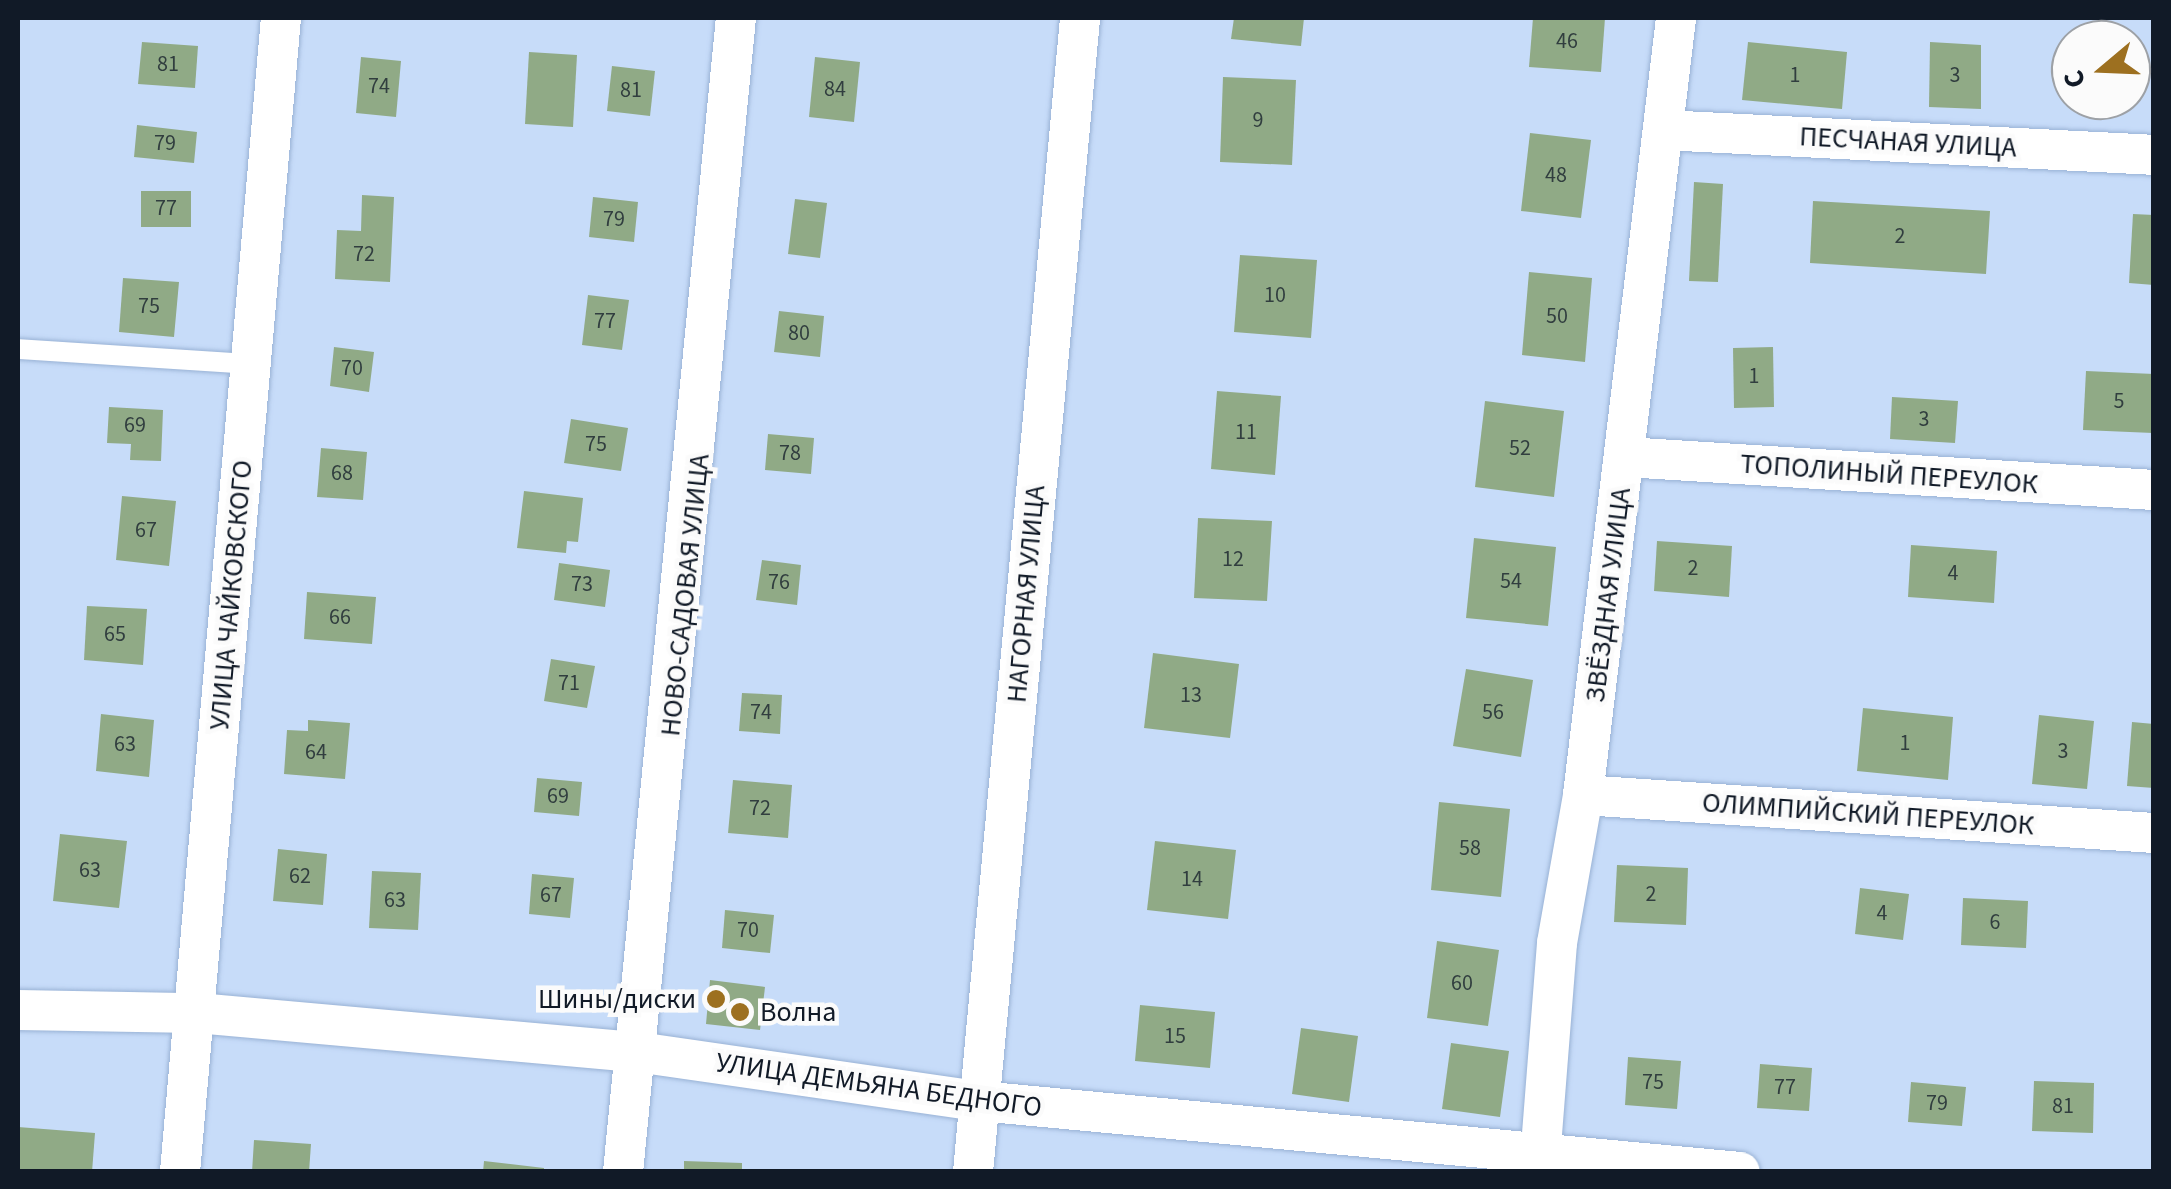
<!DOCTYPE html>
<html>
<head>
<meta charset="utf-8">
<style>
  body { margin:0 }
  #map { position:relative; width:2171px; height:1189px; overflow:hidden; background:#c7dcf9; font-family:"Source Sans 3",sans-serif }
  div>[style] { position:absolute }
  .building>* { inset:0; background:#90aa86 }
  .roads { filter:drop-shadow(0 0 2px #99b2d5) drop-shadow(0 0 2px #99b2d5) }
  .service>* { height:20px; margin:-10px; padding:0 10px; transform-origin:10px; border-radius:10px; background:#fff }
  .minor>* { height:40px; margin:-20px; padding:0 20px; transform-origin:20px; border-radius:20px; background:#fff }
  .dots>* { width:28px; height:28px; translate:-50% -50%; box-sizing:border-box; border:5px solid #fbfbfb; border-radius:50% }
  span { translate:-50% -50%; white-space:nowrap; text-align:center; line-height:1.15; -webkit-text-stroke:9px #fbfbfb; paint-order:stroke }
  .number-label { font-size:22px; color:#313e3f }
  .number-label span { -webkit-text-stroke-width:0 }
  .street-label { font-size:28px; color:#111a27 }
  .poi-label { font-size:28px; color:#111a27 }
  .right { translate:-100% -50%; text-align:right }
  .left { translate:0 -50%; text-align:left }
  .frame { position:absolute; inset:0; border:20px solid #111a27; pointer-events:none }
  .north { position:absolute; left:2051px; top:20px; width:100px; height:100px; box-sizing:border-box; background:#fbfbfb; border:2px solid #9da1a6; border-radius:50%; rotate:251deg; font-size:28px; font-weight:700; line-height:40px; text-align:center; color:#111a27 }
  .north::after { content:''; display:block; margin:auto; width:35px; height:45px; background:#9d7020; clip-path:polygon(50% 0,100% 100%,50% 72%,0 100%) }
</style>
</head>
<body>
<div id="map">
  <div class="building">
    <i style="clip-path:polygon(1234px 18px,1304px 18px,1301px 46px,1231px 39px)"></i>
    <i style="clip-path:polygon(1533px 18px,1605px 18px,1601px 72px,1529px 67px)"></i>
    <i style="clip-path:polygon(142px 42px,198px 46px,195px 88px,138px 84px)"></i>
    <i style="clip-path:polygon(1748px 42px,1847px 52px,1842px 109px,1742px 100px)"></i>
    <i style="clip-path:polygon(1930px 42px,1981px 45px,1981px 109px,1929px 107px)"></i>
    <i style="clip-path:polygon(529px 52px,577px 55px,573px 127px,525px 124px)"></i>
    <i style="clip-path:polygon(361px 57px,401px 61px,396px 117px,356px 113px)"></i>
    <i style="clip-path:polygon(815px 57px,860px 62px,854px 122px,809px 117px)"></i>
    <i style="clip-path:polygon(612px 66px,655px 71px,650px 116px,607px 111px)"></i>
    <i style="clip-path:polygon(1223px 77px,1296px 80px,1292px 165px,1220px 162px)"></i>
    <i style="clip-path:polygon(137px 125px,197px 132px,194px 163px,134px 157px)"></i>
    <i style="clip-path:polygon(1530px 133px,1591px 140px,1581px 218px,1521px 211px)"></i>
    <i style="clip-path:polygon(1694px 182px,1723px 184px,1718px 282px,1689px 281px)"></i>
    <i style="clip-path:polygon(141px 191px,191px 191px,191px 227px,141px 227px)"></i>
    <i style="clip-path:polygon(362px 195px,394px 197px,390px 282px,335px 279px,337px 230px,361px 231px)"></i>
    <i style="clip-path:polygon(593px 197px,638px 202px,634px 242px,589px 237px)"></i>
    <i style="clip-path:polygon(795px 199px,827px 203px,820px 258px,788px 254px)"></i>
    <i style="clip-path:polygon(1813px 201px,1990px 211px,1986px 274px,1810px 263px)"></i>
    <i style="clip-path:polygon(2133px 214px,2154px 215px,2154px 285px,2129px 283px)"></i>
    <i style="clip-path:polygon(1240px 255px,1317px 260px,1311px 338px,1234px 332px)"></i>
    <i style="clip-path:polygon(1529px 272px,1592px 278px,1585px 362px,1522px 355px)"></i>
    <i style="clip-path:polygon(123px 278px,179px 282px,174px 337px,119px 332px)"></i>
    <i style="clip-path:polygon(588px 295px,629px 300px,622px 350px,582px 345px)"></i>
    <i style="clip-path:polygon(779px 311px,824px 316px,820px 357px,774px 352px)"></i>
    <i style="clip-path:polygon(334px 347px,374px 352px,369px 392px,330px 386px)"></i>
    <i style="clip-path:polygon(1773px 347px,1774px 407px,1734px 408px,1733px 348px)"></i>
    <i style="clip-path:polygon(2086px 371px,2154px 374px,2153px 433px,2083px 430px)"></i>
    <i style="clip-path:polygon(1217px 391px,1281px 396px,1275px 475px,1211px 469px)"></i>
    <i style="clip-path:polygon(1892px 397px,1958px 401px,1955px 443px,1890px 439px)"></i>
    <i style="clip-path:polygon(1485px 401px,1564px 411px,1554px 497px,1475px 487px)"></i>
    <i style="clip-path:polygon(109px 407px,163px 410px,161px 461px,130px 460px,131px 444px,107px 443px)"></i>
    <i style="clip-path:polygon(571px 419px,628px 428px,621px 471px,564px 463px)"></i>
    <i style="clip-path:polygon(768px 434px,814px 438px,811px 474px,765px 470px)"></i>
    <i style="clip-path:polygon(321px 448px,367px 452px,363px 500px,317px 497px)"></i>
    <i style="clip-path:polygon(524px 491px,583px 498px,578px 542px,567px 541px,566px 553px,517px 548px)"></i>
    <i style="clip-path:polygon(122px 496px,176px 501px,169px 566px,116px 560px)"></i>
    <i style="clip-path:polygon(1198px 518px,1272px 521px,1267px 601px,1194px 598px)"></i>
    <i style="clip-path:polygon(1474px 538px,1556px 547px,1548px 626px,1466px 618px)"></i>
    <i style="clip-path:polygon(1657px 541px,1732px 546px,1729px 597px,1654px 591px)"></i>
    <i style="clip-path:polygon(1911px 545px,1997px 551px,1994px 603px,1908px 597px)"></i>
    <i style="clip-path:polygon(762px 560px,801px 565px,797px 605px,756px 600px)"></i>
    <i style="clip-path:polygon(559px 563px,610px 570px,605px 607px,554px 600px)"></i>
    <i style="clip-path:polygon(307px 592px,376px 597px,372px 644px,304px 639px)"></i>
    <i style="clip-path:polygon(87px 606px,147px 609px,143px 665px,84px 660px)"></i>
    <i style="clip-path:polygon(1153px 653px,1239px 664px,1230px 738px,1144px 728px)"></i>
    <i style="clip-path:polygon(551px 659px,595px 666px,587px 708px,544px 701px)"></i>
    <i style="clip-path:polygon(1466px 669px,1533px 680px,1521px 757px,1453px 746px)"></i>
    <i style="clip-path:polygon(742px 693px,782px 695px,780px 734px,739px 731px)"></i>
    <i style="clip-path:polygon(1863px 708px,1953px 717px,1948px 780px,1857px 771px)"></i>
    <i style="clip-path:polygon(101px 714px,154px 720px,149px 777px,96px 771px)"></i>
    <i style="clip-path:polygon(2039px 715px,2094px 721px,2087px 789px,2032px 784px)"></i>
    <i style="clip-path:polygon(308px 720px,350px 723px,345px 779px,284px 774px,287px 730px,308px 731px)"></i>
    <i style="clip-path:polygon(2132px 722px,2154px 724px,2154px 788px,2127px 786px)"></i>
    <i style="clip-path:polygon(537px 778px,582px 782px,579px 816px,534px 812px)"></i>
    <i style="clip-path:polygon(733px 780px,792px 785px,788px 838px,728px 833px)"></i>
    <i style="clip-path:polygon(1439px 802px,1510px 809px,1501px 897px,1431px 890px)"></i>
    <i style="clip-path:polygon(60px 834px,127px 841px,119px 908px,53px 901px)"></i>
    <i style="clip-path:polygon(1155px 841px,1236px 850px,1228px 919px,1147px 910px)"></i>
    <i style="clip-path:polygon(278px 849px,327px 854px,323px 905px,273px 901px)"></i>
    <i style="clip-path:polygon(1617px 865px,1688px 868px,1686px 925px,1614px 922px)"></i>
    <i style="clip-path:polygon(372px 871px,421px 873px,418px 930px,369px 928px)"></i>
    <i style="clip-path:polygon(532px 874px,574px 878px,570px 918px,529px 914px)"></i>
    <i style="clip-path:polygon(1860px 888px,1909px 894px,1903px 940px,1855px 934px)"></i>
    <i style="clip-path:polygon(1963px 898px,2028px 901px,2026px 948px,1961px 945px)"></i>
    <i style="clip-path:polygon(725px 910px,774px 915px,770px 953px,722px 948px)"></i>
    <i style="clip-path:polygon(1437px 941px,1499px 950px,1488px 1026px,1427px 1018px)"></i>
    <i style="clip-path:polygon(710px 980px,765px 987px,760px 1030px,706px 1024px)"></i>
    <i style="clip-path:polygon(1140px 1005px,1215px 1012px,1210px 1068px,1135px 1061px)"></i>
    <i style="clip-path:polygon(1301px 1028px,1358px 1036px,1349px 1102px,1292px 1094px)"></i>
    <i style="clip-path:polygon(1451px 1043px,1509px 1051px,1500px 1117px,1442px 1109px)"></i>
    <i style="clip-path:polygon(1628px 1057px,1681px 1061px,1677px 1109px,1625px 1105px)"></i>
    <i style="clip-path:polygon(1760px 1064px,1812px 1068px,1809px 1111px,1757px 1108px)"></i>
    <i style="clip-path:polygon(2034px 1081px,2094px 1083px,2093px 1133px,2032px 1131px)"></i>
    <i style="clip-path:polygon(1911px 1082px,1966px 1087px,1962px 1126px,1908px 1122px)"></i>
    <i style="clip-path:polygon(18px 1127px,95px 1133px,92px 1172px,18px 1172px)"></i>
    <i style="clip-path:polygon(254px 1140px,311px 1144px,309px 1172px,252px 1172px)"></i>
    <i style="clip-path:polygon(484px 1161px,544px 1168px,544px 1172px,483px 1172px)"></i>
    <i style="clip-path:polygon(684px 1161px,742px 1163px,742px 1172px,684px 1172px)"></i>
  </div>
  <div class="roads">
    <div class="service">
      <i style="left:18px;top:349px;width:232px;rotate:3.7deg"></i>
    </div>
    <div class="minor">
      <i style="left:1663px;top:130px;width:492px;rotate:2.9deg"></i>
      <i style="left:1625px;top:457px;width:530px;rotate:3.57deg"></i>
      <i style="left:1583px;top:795px;width:572px;rotate:3.81deg"></i>
      <i style="left:18px;top:1010px;width:179px;rotate:1deg"></i>
      <i style="left:197px;top:1013px;width:442px;rotate:5.1deg"></i>
      <i style="left:637px;top:1052px;width:345px;rotate:8.2deg"></i>
      <i style="left:979px;top:1101px;width:764px;rotate:5.33deg"></i>
      <i style="left:180px;top:1172px;width:1158px;rotate:-85deg"></i>
      <i style="left:623px;top:1172px;width:1160px;rotate:-84.41deg"></i>
      <i style="left:973px;top:1172px;width:1159px;rotate:-84.7deg"></i>
      <i style="left:1539px;top:1172px;width:230px;rotate:-85.5deg"></i>
      <i style="left:1557px;top:943px;width:150px;rotate:-80deg"></i>
      <i style="left:1583px;top:795px;width:783px;rotate:-83.17deg"></i>
    </div>
  </div>
  <div class="dots">
    <i style="left:716px;top:999px;background:#9d7020"></i>
    <i style="left:740px;top:1012px;background:#9d7020"></i>
  </div>
  <div class="number-label">
    <span style="left:1567px;top:42px">46</span>
    <span style="left:168px;top:65px">81</span>
    <span style="left:1795px;top:76px">1</span>
    <span style="left:1955px;top:76px">3</span>
    <span style="left:379px;top:87px">74</span>
    <span style="left:835px;top:90px">84</span>
    <span style="left:631px;top:91px">81</span>
    <span style="left:1258px;top:121px">9</span>
    <span style="left:165px;top:144px">79</span>
    <span style="left:1556px;top:176px">48</span>
    <span style="left:166px;top:209px">77</span>
    <span style="left:614px;top:220px">79</span>
    <span style="left:1900px;top:237px">2</span>
    <span style="left:364px;top:255px">72</span>
    <span style="left:1275px;top:296px">10</span>
    <span style="left:149px;top:307px">75</span>
    <span style="left:1557px;top:317px">50</span>
    <span style="left:605px;top:322px">77</span>
    <span style="left:799px;top:334px">80</span>
    <span style="left:352px;top:369px">70</span>
    <span style="left:1754px;top:377px">1</span>
    <span style="left:2119px;top:402px">5</span>
    <span style="left:1924px;top:420px">3</span>
    <span style="left:135px;top:426px">69</span>
    <span style="left:1246px;top:433px">11</span>
    <span style="left:596px;top:445px">75</span>
    <span style="left:1520px;top:449px">52</span>
    <span style="left:790px;top:454px">78</span>
    <span style="left:342px;top:474px">68</span>
    <span style="left:146px;top:531px">67</span>
    <span style="left:1233px;top:560px">12</span>
    <span style="left:1693px;top:569px">2</span>
    <span style="left:1953px;top:574px">4</span>
    <span style="left:1511px;top:582px">54</span>
    <span style="left:779px;top:583px">76</span>
    <span style="left:582px;top:585px">73</span>
    <span style="left:340px;top:618px">66</span>
    <span style="left:115px;top:635px">65</span>
    <span style="left:569px;top:684px">71</span>
    <span style="left:1191px;top:696px">13</span>
    <span style="left:761px;top:713px">74</span>
    <span style="left:1493px;top:713px">56</span>
    <span style="left:1905px;top:744px">1</span>
    <span style="left:125px;top:745px">63</span>
    <span style="left:2063px;top:752px">3</span>
    <span style="left:316px;top:753px">64</span>
    <span style="left:558px;top:797px">69</span>
    <span style="left:760px;top:809px">72</span>
    <span style="left:1470px;top:849px">58</span>
    <span style="left:90px;top:871px">63</span>
    <span style="left:300px;top:877px">62</span>
    <span style="left:1192px;top:880px">14</span>
    <span style="left:1651px;top:895px">2</span>
    <span style="left:551px;top:896px">67</span>
    <span style="left:395px;top:901px">63</span>
    <span style="left:1882px;top:914px">4</span>
    <span style="left:1995px;top:923px">6</span>
    <span style="left:748px;top:931px">70</span>
    <span style="left:1462px;top:984px">60</span>
    <span style="left:1175px;top:1037px">15</span>
    <span style="left:1653px;top:1083px">75</span>
    <span style="left:1785px;top:1088px">77</span>
    <span style="left:1937px;top:1104px">79</span>
    <span style="left:2063px;top:1107px">81</span>
  </div>
  <div class="street-label">
    <span style="left:1908px;top:142px;rotate:3deg">ПЕСЧАНАЯ УЛИЦА</span>
    <span style="left:1889px;top:474px;rotate:4deg">ТОПОЛИНЫЙ ПЕРЕУЛОК</span>
    <span style="left:1026px;top:594px;rotate:-85deg">НАГОРНАЯ УЛИЦА</span>
    <span style="left:231px;top:595px;rotate:-85deg">УЛИЦА ЧАЙКОВСКОГО</span>
    <span style="left:685px;top:595px;rotate:-84deg">НОВО-САДОВАЯ УЛИЦА</span>
    <span style="left:1608px;top:595px;rotate:-83deg">ЗВЁЗДНАЯ УЛИЦА</span>
    <span style="left:1868px;top:814px;rotate:4deg">ОЛИМПИЙСКИЙ ПЕРЕУЛОК</span>
    <span style="left:879px;top:1085px;rotate:8deg">УЛИЦА ДЕМЬЯНА БЕДНОГО</span>
  </div>
  <div class="poi-label">
    <span class="right" style="left:696px;top:999px">Шины/диски</span>
    <span class="left" style="left:760px;top:1012px">Волна</span>
  </div>
  <div class="frame"></div>
  <div class="north">С</div>
</div>
</body>
</html>
